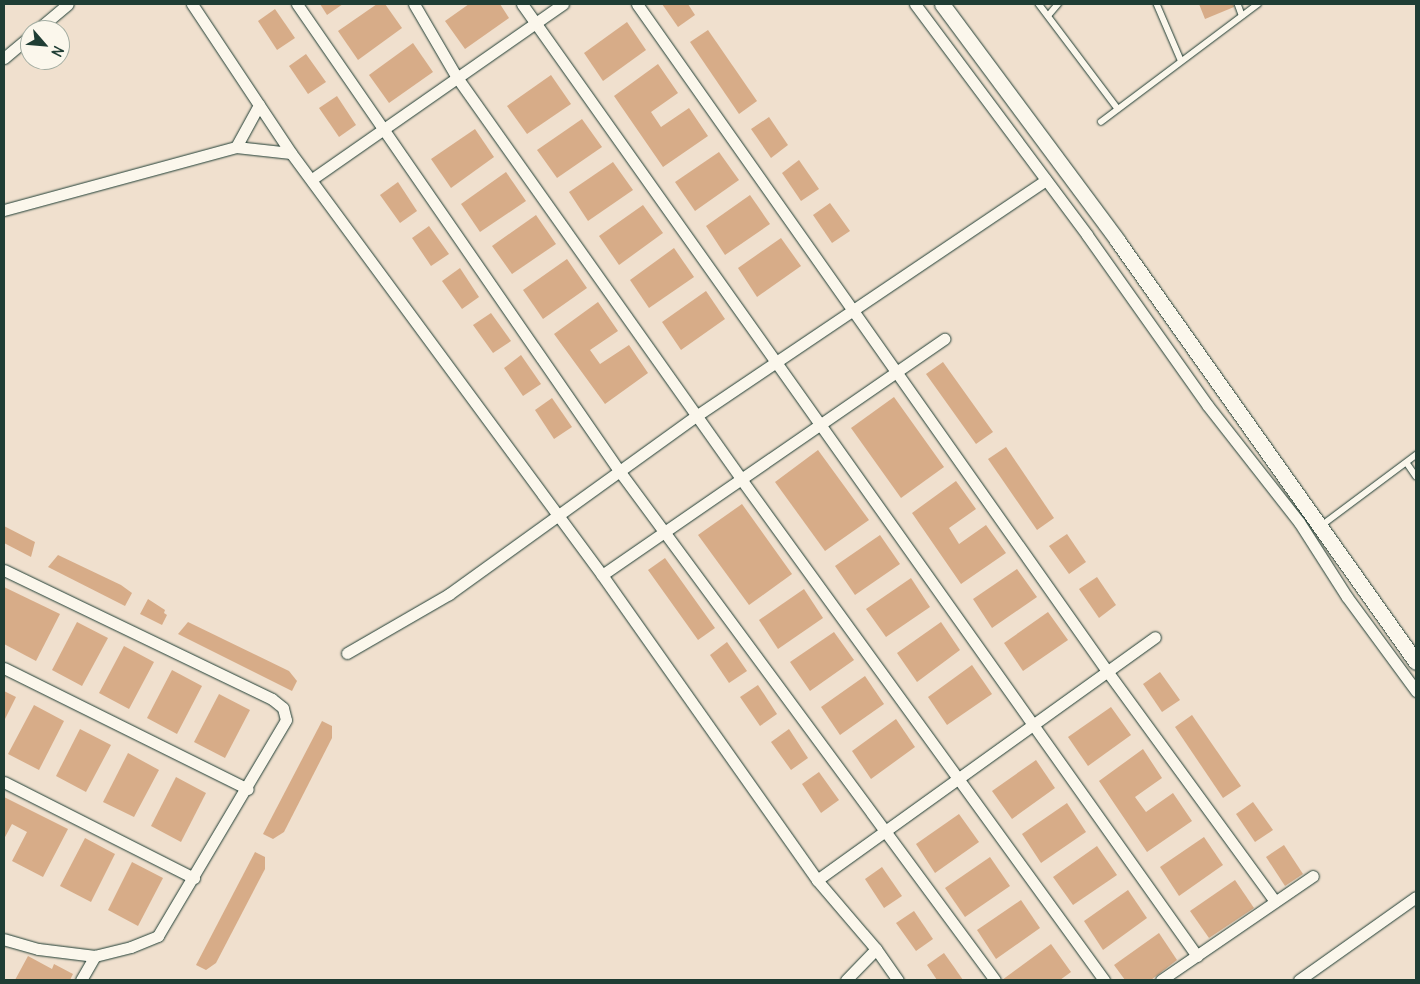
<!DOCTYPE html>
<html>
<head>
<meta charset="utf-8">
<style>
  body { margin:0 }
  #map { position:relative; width:1420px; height:984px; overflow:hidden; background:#f0e0ce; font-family:Delius,sans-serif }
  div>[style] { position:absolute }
  .building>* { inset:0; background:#d7ac88 }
  .roads { filter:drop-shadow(0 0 1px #1f3d34) drop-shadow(0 0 1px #1f3d34) }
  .service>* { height:5.5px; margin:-2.75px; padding:0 2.75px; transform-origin:2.75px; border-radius:2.75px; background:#fbf7ec }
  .minor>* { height:11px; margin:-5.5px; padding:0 5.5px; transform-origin:5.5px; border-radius:5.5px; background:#fbf7ec }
  .tertiary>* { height:15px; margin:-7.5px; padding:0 7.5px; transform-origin:7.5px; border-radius:7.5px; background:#fbf7ec }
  span { translate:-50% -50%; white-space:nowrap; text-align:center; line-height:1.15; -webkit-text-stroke:5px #fbf7ec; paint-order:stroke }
  .frame { position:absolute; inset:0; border:5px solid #1f3d34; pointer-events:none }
  .north { position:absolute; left:20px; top:20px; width:50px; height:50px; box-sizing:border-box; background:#fbf7ec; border:1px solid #a3ada2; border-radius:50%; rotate:117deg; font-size:14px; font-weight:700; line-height:20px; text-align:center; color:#1f3d34 }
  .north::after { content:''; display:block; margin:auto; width:18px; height:22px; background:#1f3d34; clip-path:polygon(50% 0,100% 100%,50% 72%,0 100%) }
</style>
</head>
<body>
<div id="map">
  <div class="building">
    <i style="clip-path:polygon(320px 4px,343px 4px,327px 15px)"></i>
    <i style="clip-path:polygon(377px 4px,385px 4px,402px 28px,358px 60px,338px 31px)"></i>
    <i style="clip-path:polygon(469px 4px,500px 4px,509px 18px,465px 49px,445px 21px)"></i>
    <i style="clip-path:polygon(662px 4px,688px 4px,695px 15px,678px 27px)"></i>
    <i style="clip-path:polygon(1199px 4px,1233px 4px,1234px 7px,1205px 19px)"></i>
    <i style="clip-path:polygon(275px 9px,295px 38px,277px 50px,258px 21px)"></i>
    <i style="clip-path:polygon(627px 22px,646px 50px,603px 81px,584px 53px)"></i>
    <i style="clip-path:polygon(708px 30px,757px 101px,739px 114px,690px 42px)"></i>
    <i style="clip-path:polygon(413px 43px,433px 72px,389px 103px,369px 75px)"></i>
    <i style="clip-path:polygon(306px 54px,326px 82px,308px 94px,289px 66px)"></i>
    <i style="clip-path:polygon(658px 64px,678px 93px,651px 112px,661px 127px,689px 108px,708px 136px,663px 167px,614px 96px)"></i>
    <i style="clip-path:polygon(551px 75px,571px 104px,527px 134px,507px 106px)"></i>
    <i style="clip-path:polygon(337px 96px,356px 125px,339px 137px,319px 108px)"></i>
    <i style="clip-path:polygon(769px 117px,788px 145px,771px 158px,751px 129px)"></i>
    <i style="clip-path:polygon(582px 119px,602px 147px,557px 178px,537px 150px)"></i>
    <i style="clip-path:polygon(475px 129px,494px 157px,451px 188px,431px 159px)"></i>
    <i style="clip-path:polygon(719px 152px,739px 180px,695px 211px,675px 182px)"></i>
    <i style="clip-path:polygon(799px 160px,819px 189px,801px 201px,782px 173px)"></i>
    <i style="clip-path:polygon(613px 162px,633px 190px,588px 221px,569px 192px)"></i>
    <i style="clip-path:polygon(506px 172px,526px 201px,480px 232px,461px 204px)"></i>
    <i style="clip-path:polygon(398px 182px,417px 211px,400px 223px,380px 195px)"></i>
    <i style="clip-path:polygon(750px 195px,770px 224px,725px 255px,706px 226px)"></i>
    <i style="clip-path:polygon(830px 203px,850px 231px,832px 243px,813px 215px)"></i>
    <i style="clip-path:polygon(643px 205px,663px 233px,619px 265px,599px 236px)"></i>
    <i style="clip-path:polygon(536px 215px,556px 244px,512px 274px,492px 246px)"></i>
    <i style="clip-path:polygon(429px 226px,449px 254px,431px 266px,412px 238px)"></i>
    <i style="clip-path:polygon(781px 238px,801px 266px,757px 297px,738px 268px)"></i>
    <i style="clip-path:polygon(674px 248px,694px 277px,649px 308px,630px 280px)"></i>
    <i style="clip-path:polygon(567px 259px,587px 288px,543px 319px,523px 290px)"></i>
    <i style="clip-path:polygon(460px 268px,479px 297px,462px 309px,442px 281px)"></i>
    <i style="clip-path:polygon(706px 291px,725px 319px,681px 350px,662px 322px)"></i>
    <i style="clip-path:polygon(598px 302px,618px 331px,590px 350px,600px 364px,629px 345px,648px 373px,605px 404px,554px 334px)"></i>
    <i style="clip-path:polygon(491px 313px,511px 341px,493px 353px,473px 325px)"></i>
    <i style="clip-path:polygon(521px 355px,541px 384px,523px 396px,504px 368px)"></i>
    <i style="clip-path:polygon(943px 362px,993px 432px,976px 444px,926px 374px)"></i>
    <i style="clip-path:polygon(894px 397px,944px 467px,901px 498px,851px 428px)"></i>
    <i style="clip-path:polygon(552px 398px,572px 427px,554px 439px,535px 410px)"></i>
    <i style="clip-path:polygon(1006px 447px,1054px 518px,1037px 530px,988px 459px)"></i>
    <i style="clip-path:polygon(818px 450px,869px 520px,825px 551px,775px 482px)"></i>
    <i style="clip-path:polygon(956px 481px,976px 509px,949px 528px,959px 544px,986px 525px,1006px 553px,961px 584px,912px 513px)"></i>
    <i style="clip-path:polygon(742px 504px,792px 574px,749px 605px,698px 535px)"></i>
    <i style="clip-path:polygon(4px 526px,35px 542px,31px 557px,4px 543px)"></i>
    <i style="clip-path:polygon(1067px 534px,1086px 562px,1069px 574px,1049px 546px)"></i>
    <i style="clip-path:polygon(880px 535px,900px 564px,855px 595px,835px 566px)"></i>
    <i style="clip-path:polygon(58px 555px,121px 585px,132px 593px,125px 606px,48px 567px)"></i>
    <i style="clip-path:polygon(665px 558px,715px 628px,698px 640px,648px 570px)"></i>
    <i style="clip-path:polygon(1017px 569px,1037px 597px,992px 628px,973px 599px)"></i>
    <i style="clip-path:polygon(1097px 577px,1116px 605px,1099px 618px,1079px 589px)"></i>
    <i style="clip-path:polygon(911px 578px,930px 607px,886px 637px,866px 609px)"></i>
    <i style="clip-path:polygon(4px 587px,60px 614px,36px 661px,4px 644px)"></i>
    <i style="clip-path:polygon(804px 589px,823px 618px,778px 649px,759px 620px)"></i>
    <i style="clip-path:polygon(148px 599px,165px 610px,164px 613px,167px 615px,162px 625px,140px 614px)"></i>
    <i style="clip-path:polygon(1048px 612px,1068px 640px,1023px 671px,1004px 643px)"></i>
    <i style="clip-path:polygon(77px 622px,108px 638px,82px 686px,52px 670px)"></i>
    <i style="clip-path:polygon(188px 622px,289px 671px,297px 681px,292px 691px,178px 634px)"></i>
    <i style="clip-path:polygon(941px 622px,960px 650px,917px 682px,897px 653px)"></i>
    <i style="clip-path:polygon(834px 632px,854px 660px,810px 691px,790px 662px)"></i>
    <i style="clip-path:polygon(727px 642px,747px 671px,729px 683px,710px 655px)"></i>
    <i style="clip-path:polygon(124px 646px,154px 662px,129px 709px,99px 693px)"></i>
    <i style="clip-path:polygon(972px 665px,992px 694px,947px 725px,928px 697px)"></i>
    <i style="clip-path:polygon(172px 670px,202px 686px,177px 734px,147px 718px)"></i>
    <i style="clip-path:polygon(1160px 672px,1180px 700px,1162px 712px,1143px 684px)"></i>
    <i style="clip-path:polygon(865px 676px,884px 704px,840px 735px,821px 707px)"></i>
    <i style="clip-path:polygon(758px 685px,777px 714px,760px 726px,740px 697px)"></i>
    <i style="clip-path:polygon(4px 691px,16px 697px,4px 721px)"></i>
    <i style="clip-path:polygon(219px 694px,250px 710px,225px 758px,194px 742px)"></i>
    <i style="clip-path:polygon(34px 705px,64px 721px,39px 770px,8px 754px)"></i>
    <i style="clip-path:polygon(1111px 707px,1131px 735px,1088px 766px,1068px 737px)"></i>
    <i style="clip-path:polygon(1192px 715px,1241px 786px,1223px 798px,1175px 727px)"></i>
    <i style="clip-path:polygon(896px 719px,915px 747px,871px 779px,852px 751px)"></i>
    <i style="clip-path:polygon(322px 721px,332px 726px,332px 738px,284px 832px,273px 839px,263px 834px)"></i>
    <i style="clip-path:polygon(80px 729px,111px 745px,86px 792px,56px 776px)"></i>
    <i style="clip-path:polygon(789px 729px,808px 758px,791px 770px,771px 742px)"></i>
    <i style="clip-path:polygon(1143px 749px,1162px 778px,1135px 797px,1146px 812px,1173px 793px,1192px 821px,1147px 852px,1099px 781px)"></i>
    <i style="clip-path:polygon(128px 753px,159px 770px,134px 817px,103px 802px)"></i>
    <i style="clip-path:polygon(1036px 760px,1055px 788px,1012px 819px,992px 791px)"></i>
    <i style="clip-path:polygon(819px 772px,839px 800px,821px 813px,802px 784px)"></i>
    <i style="clip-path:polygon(176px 777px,206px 793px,181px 842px,151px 826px)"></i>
    <i style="clip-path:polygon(4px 797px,68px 829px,43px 877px,12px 861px,27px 832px,12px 824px,4px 839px)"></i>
    <i style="clip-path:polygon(1253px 802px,1273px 830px,1255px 842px,1236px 814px)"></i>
    <i style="clip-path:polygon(1067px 803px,1086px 832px,1041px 863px,1022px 834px)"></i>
    <i style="clip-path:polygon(959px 814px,979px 842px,935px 873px,916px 844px)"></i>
    <i style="clip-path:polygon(1204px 837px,1223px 865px,1179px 896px,1160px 867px)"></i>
    <i style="clip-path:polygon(85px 838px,115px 854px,91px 902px,60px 886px)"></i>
    <i style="clip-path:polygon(1284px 845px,1303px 874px,1285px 886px,1266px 857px)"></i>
    <i style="clip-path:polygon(1097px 846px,1117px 875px,1073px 905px,1053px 877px)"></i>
    <i style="clip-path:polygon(255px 852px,265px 857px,265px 869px,216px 963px,206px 970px,196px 965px)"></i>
    <i style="clip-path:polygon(990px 857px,1010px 886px,965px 917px,945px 888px)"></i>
    <i style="clip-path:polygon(132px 862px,163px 878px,138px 926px,108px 910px)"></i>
    <i style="clip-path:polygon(882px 867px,902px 896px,884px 908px,865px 879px)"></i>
    <i style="clip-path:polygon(1235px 880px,1254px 908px,1209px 938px,1190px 911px)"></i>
    <i style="clip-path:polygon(1128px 890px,1147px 918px,1103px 950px,1084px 921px)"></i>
    <i style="clip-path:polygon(1021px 900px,1040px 928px,996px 959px,977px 930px)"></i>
    <i style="clip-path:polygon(914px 911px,933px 939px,916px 951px,896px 923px)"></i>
    <i style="clip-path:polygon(1159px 933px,1177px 960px,1151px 980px,1125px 980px,1114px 965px)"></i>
    <i style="clip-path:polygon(1051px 944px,1071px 972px,1060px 980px,1002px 980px)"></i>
    <i style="clip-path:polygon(944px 953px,954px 967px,963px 980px,937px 980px,927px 965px)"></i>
    <i style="clip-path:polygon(28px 956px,52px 969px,54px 964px,73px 974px,70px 980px,15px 980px)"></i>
  </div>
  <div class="roads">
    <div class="service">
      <i style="left:1039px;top:4px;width:131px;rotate:53deg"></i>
      <i style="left:1157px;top:4px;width:61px;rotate:66.8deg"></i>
      <i style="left:1238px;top:4px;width:12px;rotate:70deg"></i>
      <i style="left:1048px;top:16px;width:16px;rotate:-50deg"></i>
      <i style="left:1101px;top:122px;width:196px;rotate:-36.9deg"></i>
      <i style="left:1407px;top:463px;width:16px;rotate:55deg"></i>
      <i style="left:1321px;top:526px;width:119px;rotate:-36.8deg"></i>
    </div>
    <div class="minor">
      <i style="left:192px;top:4px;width:179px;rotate:56.4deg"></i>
      <i style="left:291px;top:153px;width:524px;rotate:53.61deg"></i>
      <i style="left:602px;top:575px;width:373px;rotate:54.8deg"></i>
      <i style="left:817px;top:880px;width:91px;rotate:49.5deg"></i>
      <i style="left:876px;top:949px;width:38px;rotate:55deg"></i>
      <i style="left:297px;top:4px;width:569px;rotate:55.39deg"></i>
      <i style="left:620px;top:472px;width:631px;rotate:53.57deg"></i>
      <i style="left:414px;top:4px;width:83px;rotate:59.7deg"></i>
      <i style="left:456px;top:76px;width:494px;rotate:54.7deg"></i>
      <i style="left:741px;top:479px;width:619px;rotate:54.07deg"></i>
      <i style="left:522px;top:4px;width:1167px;rotate:54.66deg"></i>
      <i style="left:637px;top:4px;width:816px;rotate:54.83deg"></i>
      <i style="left:1107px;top:671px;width:285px;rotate:53.9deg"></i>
      <i style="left:915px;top:4px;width:288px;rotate:53.3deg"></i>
      <i style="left:1087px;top:235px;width:209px;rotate:54.7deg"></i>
      <i style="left:1208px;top:406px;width:147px;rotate:51.9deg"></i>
      <i style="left:1299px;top:522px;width:89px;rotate:57.4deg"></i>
      <i style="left:1347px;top:597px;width:117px;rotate:53.7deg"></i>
      <i style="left:37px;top:30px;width:40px;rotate:-40deg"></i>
      <i style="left:4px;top:58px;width:34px;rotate:-40deg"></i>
      <i style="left:236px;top:147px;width:48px;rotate:-61.3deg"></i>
      <i style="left:312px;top:179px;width:306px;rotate:-34.9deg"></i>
      <i style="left:4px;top:210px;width:240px;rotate:-15.2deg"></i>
      <i style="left:236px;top:147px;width:55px;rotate:6.2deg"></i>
      <i style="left:4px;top:570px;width:297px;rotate:25.7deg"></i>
      <i style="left:272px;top:699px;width:14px;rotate:39deg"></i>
      <i style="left:283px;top:708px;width:12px;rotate:76deg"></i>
      <i style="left:286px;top:720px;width:251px;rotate:120.7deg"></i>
      <i style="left:158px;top:936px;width:29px;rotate:158deg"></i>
      <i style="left:131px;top:947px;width:37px;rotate:166deg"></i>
      <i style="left:95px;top:956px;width:57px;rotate:-173deg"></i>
      <i style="left:38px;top:949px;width:35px;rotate:-164deg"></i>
      <i style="left:602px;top:575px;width:416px;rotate:-34.6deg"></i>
      <i style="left:347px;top:653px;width:118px;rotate:-30deg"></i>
      <i style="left:449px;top:594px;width:304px;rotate:-35.8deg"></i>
      <i style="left:696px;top:416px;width:422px;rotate:-34deg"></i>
      <i style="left:4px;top:668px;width:272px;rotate:26.4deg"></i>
      <i style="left:4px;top:782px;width:213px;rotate:26.8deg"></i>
      <i style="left:817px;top:880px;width:416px;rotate:-35.7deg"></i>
      <i style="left:81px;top:980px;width:28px;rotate:-60deg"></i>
      <i style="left:846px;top:980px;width:43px;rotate:-45.9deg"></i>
      <i style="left:1161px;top:980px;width:184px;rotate:-34.4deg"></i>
      <i style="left:1299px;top:980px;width:143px;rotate:-35.4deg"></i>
    </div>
    <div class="tertiary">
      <i style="left:942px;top:4px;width:294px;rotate:53.4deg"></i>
      <i style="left:1117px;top:240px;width:517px;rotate:54.68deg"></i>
    </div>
  </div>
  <div class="frame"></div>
  <div class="north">N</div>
</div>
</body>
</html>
